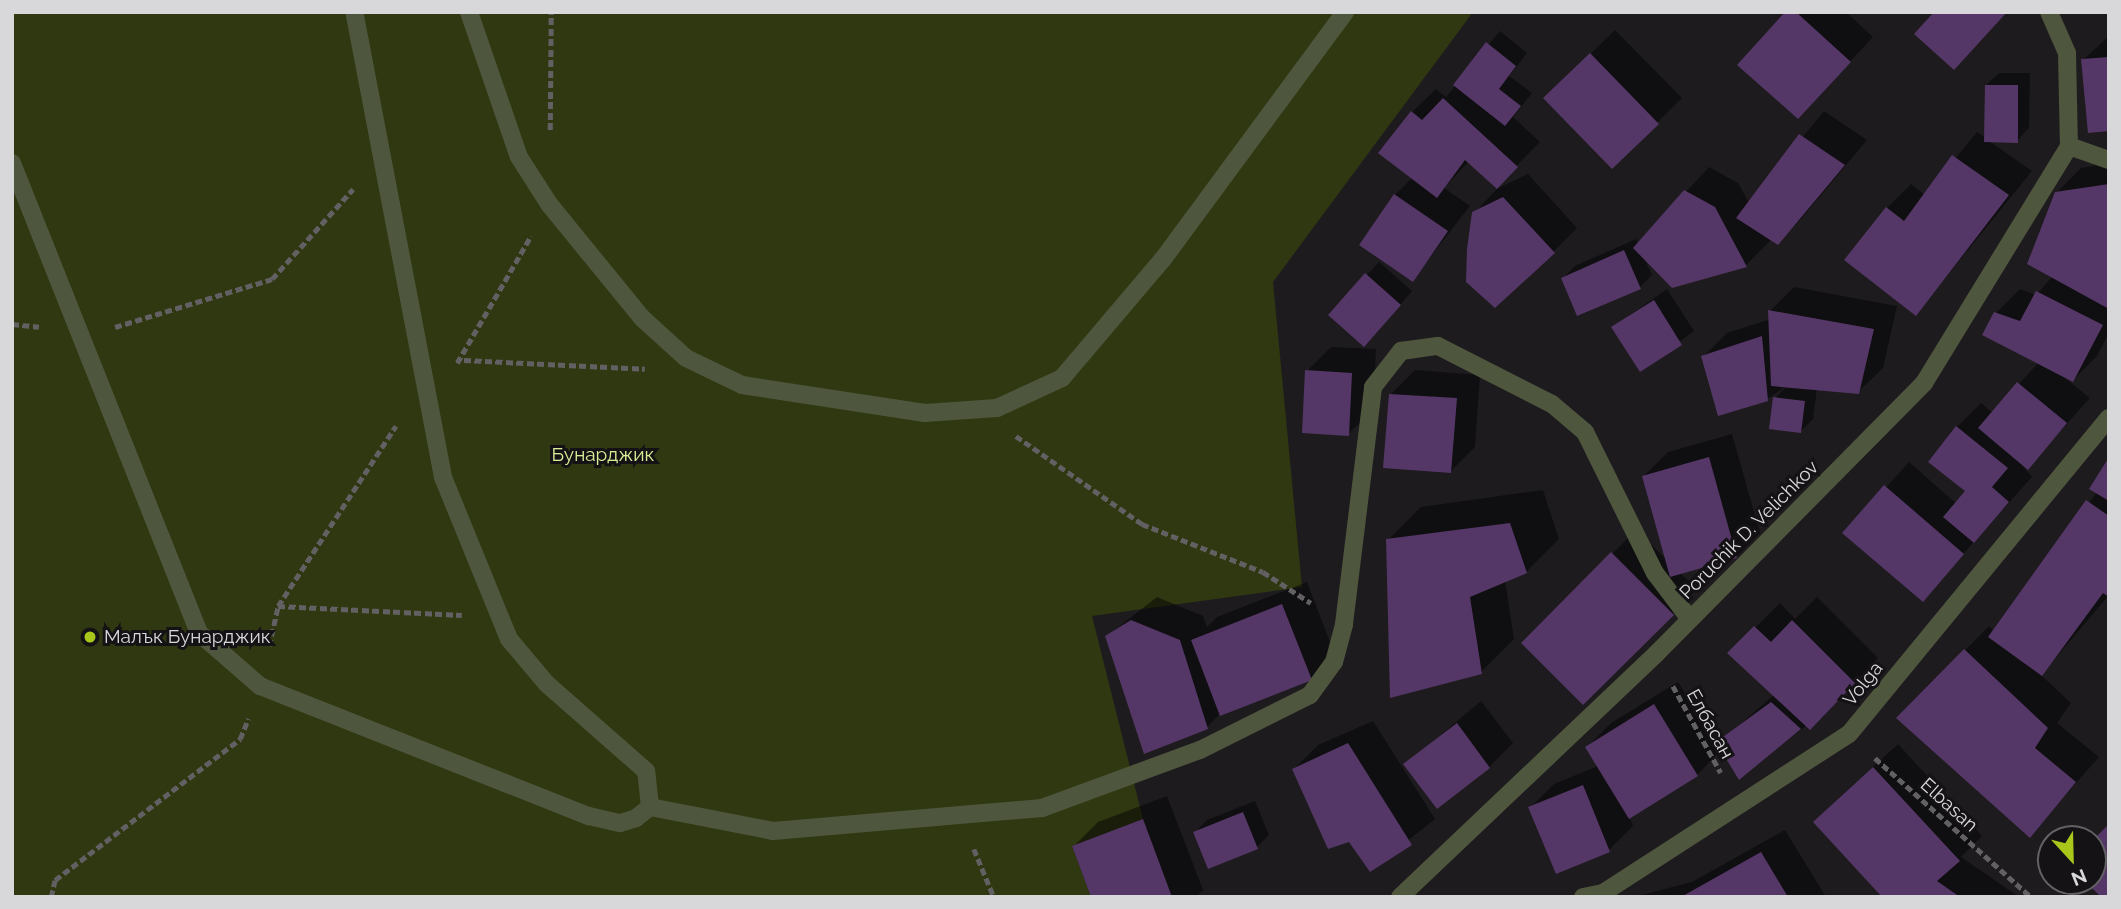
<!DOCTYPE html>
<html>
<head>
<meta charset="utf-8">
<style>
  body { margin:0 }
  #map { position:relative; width:2121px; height:909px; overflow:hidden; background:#1d1b1e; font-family:Raleway,sans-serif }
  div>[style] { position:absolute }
  .green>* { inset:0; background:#303811 }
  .shadow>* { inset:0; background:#0007 }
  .building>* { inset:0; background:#553767 }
  .path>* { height:4.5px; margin-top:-2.25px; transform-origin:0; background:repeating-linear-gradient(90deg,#626063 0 7px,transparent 0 10.5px) }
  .lane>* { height:18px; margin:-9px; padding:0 9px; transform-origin:9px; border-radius:9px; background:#4f563e }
  .street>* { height:18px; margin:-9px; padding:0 9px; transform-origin:9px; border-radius:9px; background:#4f563e }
  .dots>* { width:19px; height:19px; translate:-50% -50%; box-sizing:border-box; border:4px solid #141215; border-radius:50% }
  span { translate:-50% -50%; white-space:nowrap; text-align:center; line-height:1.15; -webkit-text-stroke:6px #141215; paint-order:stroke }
  .park-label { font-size:19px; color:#d8ef96 }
  .street-label { font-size:19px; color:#d8d7d9 }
  .poi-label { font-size:19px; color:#d8d7d9 }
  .left { translate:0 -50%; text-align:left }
  .frame { position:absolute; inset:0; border:14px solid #d8d7d9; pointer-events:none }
  .north { position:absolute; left:2037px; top:825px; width:70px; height:70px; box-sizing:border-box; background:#141215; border:2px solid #626163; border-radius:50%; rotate:158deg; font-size:19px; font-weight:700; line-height:28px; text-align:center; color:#d8d7d9 }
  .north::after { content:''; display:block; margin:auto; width:24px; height:32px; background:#a9c71b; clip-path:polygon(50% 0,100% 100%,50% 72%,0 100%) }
</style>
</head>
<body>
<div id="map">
  <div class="green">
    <i style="clip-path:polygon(12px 12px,1473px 12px,1273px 282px,1302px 587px,1092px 616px,1143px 819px,1072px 846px,1091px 897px,12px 897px)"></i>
  </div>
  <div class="shadow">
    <i style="clip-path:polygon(1787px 12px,1846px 12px,1873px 37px,1798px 117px)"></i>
    <i style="clip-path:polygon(1615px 30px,1682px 98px,1612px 167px,1570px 74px)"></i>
    <i style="clip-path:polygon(1500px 31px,1527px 53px,1509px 76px,1532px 93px,1513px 117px,1540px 142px,1497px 186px,1469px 161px,1444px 188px,1470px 206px,1413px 279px,1395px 195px,1413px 177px,1412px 112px,1436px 89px,1446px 97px)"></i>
    <i style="clip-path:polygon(2109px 36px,2109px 129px,2083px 60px)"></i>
    <i style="clip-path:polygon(1999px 73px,2030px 73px,2029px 128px,2017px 141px,1989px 141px,2032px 171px,1916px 314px,1887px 208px,1911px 184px,1925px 195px,1977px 132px,1986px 138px,1986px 85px)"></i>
    <i style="clip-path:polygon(1824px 111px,1867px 140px,1801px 219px,1777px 243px,1767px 236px,1770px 241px,1746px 265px,1644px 258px,1652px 275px,1640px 287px,1563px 278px,1575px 266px,1636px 239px,1638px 244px,1709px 167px,1738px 183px,1749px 203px)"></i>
    <i style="clip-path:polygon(2109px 163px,2109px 333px,2097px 356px,2073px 380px,2065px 378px,2090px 398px,2028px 467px,2017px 459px,2032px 477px,1922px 600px,1845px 533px,1909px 462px,1957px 504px,1968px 491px,1957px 427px,1981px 403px,1993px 413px,2039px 362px,1996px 313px,2020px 289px,2036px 295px,2053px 276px,2057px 192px,2081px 168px)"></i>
    <i style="clip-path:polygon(1528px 174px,1577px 228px,1553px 252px,1474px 213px,1498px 188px)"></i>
    <i style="clip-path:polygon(1379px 262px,1412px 291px,1376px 333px,1330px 315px)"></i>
    <i style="clip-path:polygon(1794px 287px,1897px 306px,1883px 368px,1858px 392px,1817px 388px,1813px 419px,1801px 431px,1775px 398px,1787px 386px,1767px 399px,1703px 357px,1727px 333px,1771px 319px,1770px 311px)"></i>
    <i style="clip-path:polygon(1667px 289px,1694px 331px,1641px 370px,1613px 327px)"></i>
    <i style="clip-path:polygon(1331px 347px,1376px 349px,1373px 410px,1348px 434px,1307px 371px)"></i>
    <i style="clip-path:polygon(1415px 370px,1480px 375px,1475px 447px,1451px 471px,1391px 394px)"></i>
    <i style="clip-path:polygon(1732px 434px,1760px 533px,1736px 557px,1679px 572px,1697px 589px,1583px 703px,1523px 643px,1636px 530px,1667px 560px,1644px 476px,1668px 452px)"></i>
    <i style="clip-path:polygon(2109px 460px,2109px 595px,2041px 675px,2071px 703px,2057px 723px,2099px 757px,2030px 835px,1898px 718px,1989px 626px,1994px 631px,2097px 492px)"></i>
    <i style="clip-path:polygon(1543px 490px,1559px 539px,1526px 572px,1505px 580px,1514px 639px,1481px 672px,1388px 540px,1421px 507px)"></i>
    <i style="clip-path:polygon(1307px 582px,1335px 655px,1311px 679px,1221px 713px,1207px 727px,1107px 636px,1157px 597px,1203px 616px,1207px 627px,1217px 617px)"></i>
    <i style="clip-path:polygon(1817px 597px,1878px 658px,1834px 704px,1740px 778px,1722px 749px,1697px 775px,1629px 816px,1633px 826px,1609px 850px,1530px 808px,1554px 784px,1598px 766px,1587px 747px,1611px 723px,1678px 682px,1717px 744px,1774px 695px,1730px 653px,1780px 603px,1795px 619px)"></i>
    <i style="clip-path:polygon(1481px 701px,1513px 743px,1489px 767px,1405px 765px)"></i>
    <i style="clip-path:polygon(1373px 721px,1435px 819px,1371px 870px,1294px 769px,1318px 745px)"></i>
    <i style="clip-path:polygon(1898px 744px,1982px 836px,1961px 857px,2019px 897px,1888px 897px,1839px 798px)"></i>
    <i style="clip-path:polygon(1167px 796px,1203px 890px,1196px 897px,1093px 897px,1074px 846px,1098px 822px)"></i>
    <i style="clip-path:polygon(1255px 801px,1269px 835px,1257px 847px,1195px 832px,1207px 820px)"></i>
    <i style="clip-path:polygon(1785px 830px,1826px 897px,1634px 897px,1692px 882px)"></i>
  </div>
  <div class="building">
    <i style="clip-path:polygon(1785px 12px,1796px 12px,1851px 62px,1798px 119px,1737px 65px)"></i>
    <i style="clip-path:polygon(1934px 12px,2007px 12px,1954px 70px,1914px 34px)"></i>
    <i style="clip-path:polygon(1486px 42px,1516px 66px,1499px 89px,1521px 106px,1505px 126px,1453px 85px)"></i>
    <i style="clip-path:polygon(1590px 53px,1659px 124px,1612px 169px,1543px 98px)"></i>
    <i style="clip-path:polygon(2109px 57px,2109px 131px,2088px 133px,2081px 59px)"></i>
    <i style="clip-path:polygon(1985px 85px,2018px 85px,2018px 143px,1984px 142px)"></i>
    <i style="clip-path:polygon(1443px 98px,1518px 167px,1497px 189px,1465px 160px,1437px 198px,1378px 153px,1411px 111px,1422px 120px)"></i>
    <i style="clip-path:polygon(1799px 134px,1845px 165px,1778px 245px,1736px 218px)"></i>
    <i style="clip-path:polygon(1952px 155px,2009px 195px,1916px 316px,1844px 260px,1886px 207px,1904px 221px)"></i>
    <i style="clip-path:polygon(2109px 184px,2109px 309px,2027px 264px,2055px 192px)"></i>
    <i style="clip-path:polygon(1684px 190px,1715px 207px,1747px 267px,1672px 288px,1633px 248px)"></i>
    <i style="clip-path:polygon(1394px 194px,1448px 231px,1413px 282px,1359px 245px)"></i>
    <i style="clip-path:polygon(1503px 197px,1555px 253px,1495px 308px,1466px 282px,1467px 249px,1472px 212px)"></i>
    <i style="clip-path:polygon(1624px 250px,1641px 289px,1577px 316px,1561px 278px)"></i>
    <i style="clip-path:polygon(1365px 273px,1401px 305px,1364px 347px,1328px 315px)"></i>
    <i style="clip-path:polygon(2036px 291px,2103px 325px,2073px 382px,1982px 335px,1994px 312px,2020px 321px)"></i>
    <i style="clip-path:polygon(1654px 300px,1682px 345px,1640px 372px,1611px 327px)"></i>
    <i style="clip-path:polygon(1768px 310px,1874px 329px,1859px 394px,1771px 386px)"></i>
    <i style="clip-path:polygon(1762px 336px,1768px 401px,1718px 416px,1701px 356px)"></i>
    <i style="clip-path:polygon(1305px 370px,1352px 373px,1349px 436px,1302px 433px)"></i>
    <i style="clip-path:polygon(2017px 382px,2067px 423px,2028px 470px,1978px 428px)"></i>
    <i style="clip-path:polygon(1389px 394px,1457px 398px,1451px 473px,1383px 468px)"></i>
    <i style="clip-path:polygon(1773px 397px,1805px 401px,1801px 433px,1769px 429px)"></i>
    <i style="clip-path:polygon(1956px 426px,2008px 468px,1992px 487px,2009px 502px,1974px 543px,1943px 517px,1965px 491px,1928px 462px)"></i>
    <i style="clip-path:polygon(1709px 457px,1737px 558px,1670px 577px,1642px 476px)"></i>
    <i style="clip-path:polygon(2109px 457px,2109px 501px,2089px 489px)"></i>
    <i style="clip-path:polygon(1884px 485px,1964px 554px,1923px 602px,1842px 533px)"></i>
    <i style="clip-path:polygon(2086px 500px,2109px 516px,2109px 597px,2103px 593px,2042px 676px,1988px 637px)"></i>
    <i style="clip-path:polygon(1510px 523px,1527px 573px,1470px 597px,1482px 674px,1390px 698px,1386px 539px)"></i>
    <i style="clip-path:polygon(1611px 552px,1674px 615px,1583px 705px,1521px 643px)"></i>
    <i style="clip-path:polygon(1282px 604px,1312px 680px,1220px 716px,1191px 640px)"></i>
    <i style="clip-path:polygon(1131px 620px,1180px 640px,1208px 729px,1144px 754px,1105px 636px)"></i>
    <i style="clip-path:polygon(1792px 620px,1855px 683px,1810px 730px,1727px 653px,1754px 626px,1771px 642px)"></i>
    <i style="clip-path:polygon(1964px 649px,2048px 728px,2035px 748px,2076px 782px,2030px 838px,1896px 718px)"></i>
    <i style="clip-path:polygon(1771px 702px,1801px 729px,1739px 780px,1716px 742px)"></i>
    <i style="clip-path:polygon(1654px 704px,1698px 776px,1629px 819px,1585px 747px)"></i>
    <i style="clip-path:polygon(1457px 723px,1490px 768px,1437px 809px,1403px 764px)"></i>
    <i style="clip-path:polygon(1348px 743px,1412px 845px,1370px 872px,1349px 842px,1328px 849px,1292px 769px)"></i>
    <i style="clip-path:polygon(1873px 767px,1960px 861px,1937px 881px,1960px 897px,1882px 897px,1813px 822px)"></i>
    <i style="clip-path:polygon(1583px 785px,1610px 852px,1556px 874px,1528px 807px)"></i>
    <i style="clip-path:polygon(1243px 812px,1258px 849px,1208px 869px,1193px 832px)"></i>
    <i style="clip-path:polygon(1143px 819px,1172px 897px,1091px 897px,1072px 846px)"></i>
    <i style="clip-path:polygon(2109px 824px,2109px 897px,2101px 897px,2085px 881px,2093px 881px,2093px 840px)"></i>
    <i style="clip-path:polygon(1761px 852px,1788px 897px,1681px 897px)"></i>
  </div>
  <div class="path">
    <i style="left:550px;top:130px;width:118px;rotate:-89.5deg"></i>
    <i style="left:12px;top:324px;width:27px;rotate:6deg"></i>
    <i style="left:115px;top:327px;width:164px;rotate:-17deg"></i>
    <i style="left:272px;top:279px;width:121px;rotate:-48deg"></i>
    <i style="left:464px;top:360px;width:181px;rotate:2.8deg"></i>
    <i style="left:457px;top:363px;width:147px;rotate:-59.8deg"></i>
    <i style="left:1016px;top:436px;width:154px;rotate:34.9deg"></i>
    <i style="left:1142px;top:524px;width:130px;rotate:21.6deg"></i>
    <i style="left:1263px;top:572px;width:57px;rotate:32.9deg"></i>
    <i style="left:278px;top:606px;width:184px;rotate:2.8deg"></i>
    <i style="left:269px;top:646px;width:41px;rotate:-77.3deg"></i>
    <i style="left:278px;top:606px;width:215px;rotate:-56.8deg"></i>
    <i style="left:1673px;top:686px;width:99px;rotate:61.1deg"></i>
    <i style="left:1875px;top:758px;width:209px;rotate:41.7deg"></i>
    <i style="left:974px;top:849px;width:52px;rotate:67.4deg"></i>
    <i style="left:51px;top:897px;width:17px;rotate:-77deg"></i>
    <i style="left:55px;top:880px;width:233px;rotate:-37.3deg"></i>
    <i style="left:240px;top:739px;width:22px;rotate:-68deg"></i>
  </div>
  <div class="lane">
    <i style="left:469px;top:12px;width:153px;rotate:71deg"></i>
    <i style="left:519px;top:157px;width:56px;rotate:57.4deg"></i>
    <i style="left:549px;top:204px;width:147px;rotate:50.8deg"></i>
    <i style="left:642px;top:318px;width:59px;rotate:42.3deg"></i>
    <i style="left:686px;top:358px;width:62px;rotate:25.7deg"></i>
    <i style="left:742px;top:385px;width:185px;rotate:8.7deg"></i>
    <i style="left:925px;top:413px;width:72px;rotate:-4deg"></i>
    <i style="left:997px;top:408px;width:72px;rotate:-24.8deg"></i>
    <i style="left:1062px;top:378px;width:156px;rotate:-49.7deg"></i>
    <i style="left:1163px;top:259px;width:307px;rotate:-53.6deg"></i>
    <i style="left:12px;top:163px;width:506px;rotate:68.3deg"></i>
    <i style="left:199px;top:633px;width:81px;rotate:41deg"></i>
    <i style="left:260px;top:686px;width:354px;rotate:21.6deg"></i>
    <i style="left:589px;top:816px;width:32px;rotate:13deg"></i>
    <i style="left:620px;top:823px;width:17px;rotate:-17deg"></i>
    <i style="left:636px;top:818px;width:18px;rotate:-38deg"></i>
    <i style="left:650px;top:807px;width:36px;rotate:-96deg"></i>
    <i style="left:646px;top:771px;width:133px;rotate:-138.7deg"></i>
    <i style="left:546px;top:683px;width:57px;rotate:-130.1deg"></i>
    <i style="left:509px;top:639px;width:175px;rotate:-112.2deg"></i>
    <i style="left:443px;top:477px;width:473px;rotate:-100.8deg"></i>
  </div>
  <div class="street">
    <i style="left:2049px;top:12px;width:45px;rotate:66.3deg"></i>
    <i style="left:2067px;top:53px;width:93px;rotate:88.8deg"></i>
    <i style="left:2069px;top:146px;width:42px;rotate:19.3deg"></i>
    <i style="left:650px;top:807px;width:125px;rotate:11deg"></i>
    <i style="left:773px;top:831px;width:270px;rotate:-4.9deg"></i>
    <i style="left:1042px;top:808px;width:168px;rotate:-20.2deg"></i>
    <i style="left:1200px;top:750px;width:123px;rotate:-26.6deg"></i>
    <i style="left:1310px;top:695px;width:41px;rotate:-54deg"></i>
    <i style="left:1334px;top:662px;width:39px;rotate:-75deg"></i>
    <i style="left:1344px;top:624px;width:239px;rotate:-83deg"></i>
    <i style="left:1373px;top:387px;width:46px;rotate:-52.1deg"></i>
    <i style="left:1401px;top:351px;width:37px;rotate:-8deg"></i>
    <i style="left:1438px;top:346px;width:128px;rotate:27deg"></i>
    <i style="left:1552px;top:404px;width:43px;rotate:40.3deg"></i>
    <i style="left:1585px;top:432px;width:157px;rotate:63.6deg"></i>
    <i style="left:1655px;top:573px;width:56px;rotate:52.9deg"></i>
    <i style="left:1400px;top:897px;width:353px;rotate:-43.5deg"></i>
    <i style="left:1656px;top:654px;width:381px;rotate:-45.3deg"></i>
    <i style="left:1924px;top:383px;width:278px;rotate:-58.5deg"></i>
    <i style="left:1583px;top:897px;width:20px;rotate:-11deg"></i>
    <i style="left:1603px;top:893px;width:293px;rotate:-32.9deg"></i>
    <i style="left:1849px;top:734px;width:409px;rotate:-50.6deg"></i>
  </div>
  <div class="dots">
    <i style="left:90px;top:637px;background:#a9c71b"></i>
  </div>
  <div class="park-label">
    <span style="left:603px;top:455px">Бунарджик</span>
  </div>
  <div class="street-label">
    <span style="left:1749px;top:530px;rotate:-45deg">Poruchik D. Velichkov</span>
    <span style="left:1863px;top:684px;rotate:-51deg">Volga</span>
    <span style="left:1710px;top:724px;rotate:61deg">Елбасан</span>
    <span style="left:1949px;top:805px;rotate:42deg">Elbasan</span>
  </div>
  <div class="poi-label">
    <span class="left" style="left:104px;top:637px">Малък Бунарджик</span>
  </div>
  <div class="frame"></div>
  <div class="north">N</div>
</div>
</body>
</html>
